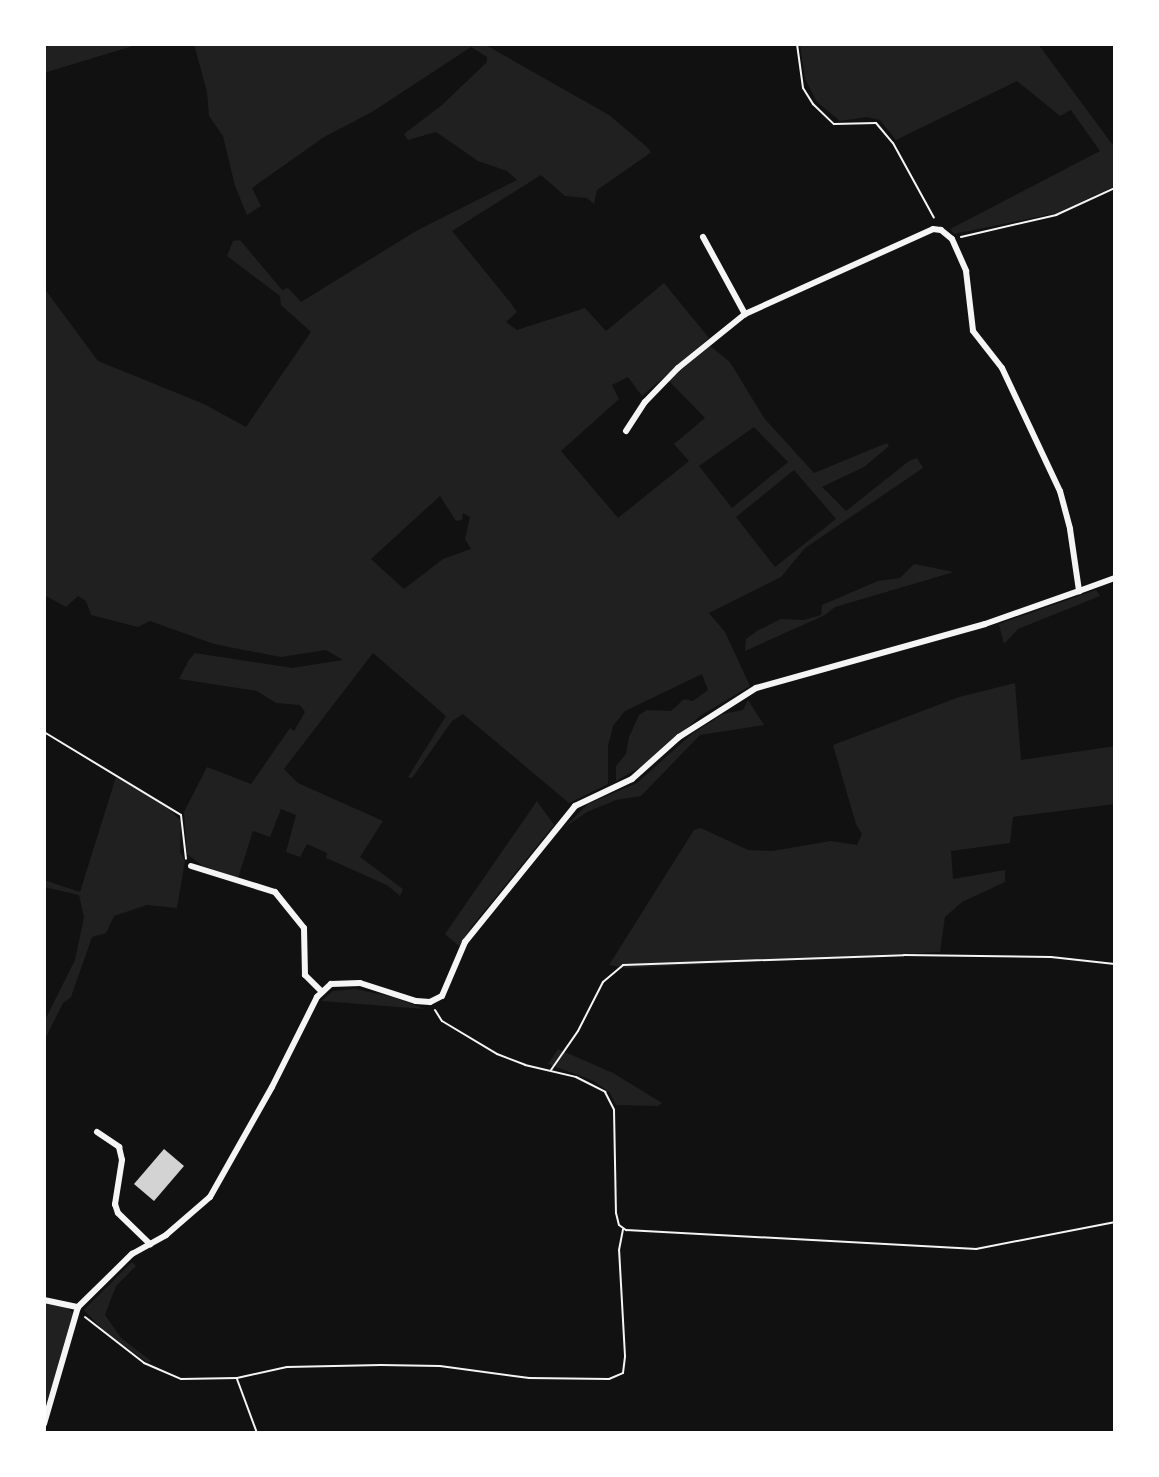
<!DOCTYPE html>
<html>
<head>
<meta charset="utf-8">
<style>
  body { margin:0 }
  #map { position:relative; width:1159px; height:1477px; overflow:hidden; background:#111; font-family:"IBM Plex Sans",sans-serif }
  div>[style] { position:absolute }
  .green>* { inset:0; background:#202020 }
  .building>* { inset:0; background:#d3d3d3 }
  .path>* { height:2px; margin:-1px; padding:0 1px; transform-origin:1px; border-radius:1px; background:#f5f5f5 }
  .minor>* { height:6px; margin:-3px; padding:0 3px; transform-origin:3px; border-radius:3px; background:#f5f5f5 }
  span { translate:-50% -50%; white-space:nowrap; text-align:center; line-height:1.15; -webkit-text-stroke:6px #fff; paint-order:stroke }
  .frame { position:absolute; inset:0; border:46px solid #fff; pointer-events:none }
</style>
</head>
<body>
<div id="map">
  <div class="green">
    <i style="clip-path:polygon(53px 44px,139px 44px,44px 73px,44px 48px)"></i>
    <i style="clip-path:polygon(evenodd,194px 44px,484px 44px,609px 115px,648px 148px,651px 152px,646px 156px,597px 190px,594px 204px,587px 198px,565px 196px,541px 175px,452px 231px,510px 302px,517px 312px,506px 322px,517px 330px,585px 308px,606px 331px,664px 283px,709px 338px,642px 396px,628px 377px,612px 385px,619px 399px,561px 451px,618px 518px,689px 461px,674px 444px,705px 418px,668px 380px,709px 345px,730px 362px,764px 418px,814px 473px,887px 443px,889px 446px,864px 467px,822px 487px,846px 511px,909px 461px,917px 458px,923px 468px,805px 548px,781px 577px,709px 613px,725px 632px,750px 686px,700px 716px,651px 761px,616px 781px,616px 766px,626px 754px,629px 737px,639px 715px,647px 710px,671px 711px,684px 699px,693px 701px,708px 690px,702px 674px,625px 711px,613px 726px,608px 746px,608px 784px,569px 803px,463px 714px,452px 721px,412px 778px,408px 777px,446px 716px,373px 653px,284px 769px,298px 783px,383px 821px,360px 857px,403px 889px,400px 896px,387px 885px,326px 858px,327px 853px,307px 844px,300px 857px,286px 852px,296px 815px,281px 809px,270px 837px,253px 831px,238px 878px,203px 866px,187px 854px,184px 812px,207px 767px,251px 784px,290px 728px,294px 731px,305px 712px,300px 705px,276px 703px,257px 691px,179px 679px,189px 660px,195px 653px,292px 668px,343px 660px,326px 650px,281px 657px,214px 644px,150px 621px,138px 627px,91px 615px,86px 601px,78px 596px,66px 607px,44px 595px,44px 288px,98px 361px,204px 404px,246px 427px,311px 332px,281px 305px,280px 296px,227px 256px,233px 241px,240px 240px,282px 290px,288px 288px,301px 302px,416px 231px,517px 180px,507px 171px,478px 161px,436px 132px,408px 140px,404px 134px,442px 105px,487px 62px,487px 57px,471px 47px,372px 112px,324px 137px,252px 188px,261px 206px,247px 215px,235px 186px,223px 136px,209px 116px,207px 92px,194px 44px,754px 427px,788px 462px,732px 508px,699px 466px,754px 427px,194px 44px,794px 470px,836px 519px,775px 567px,736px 517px,794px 470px,194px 44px,440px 496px,456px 521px,462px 520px,463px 513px,470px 517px,465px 539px,471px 549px,443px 559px,404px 589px,371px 559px,440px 496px)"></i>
    <i style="clip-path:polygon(800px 44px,1038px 44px,1115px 148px,1115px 186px,1057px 213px,954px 234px,950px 229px,1100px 151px,1071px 110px,1060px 116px,1017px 81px,896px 140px,880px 120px,867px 117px,840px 121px,817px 102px,805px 79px)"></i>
    <i style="clip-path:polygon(914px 564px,954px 572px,835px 607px,825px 615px,745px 651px,746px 639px,757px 631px,781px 619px,804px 620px,821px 615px,822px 605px,878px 581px,900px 578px)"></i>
    <i style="clip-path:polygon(1096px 590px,1100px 596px,1018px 629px,1004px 644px,999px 624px)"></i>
    <i style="clip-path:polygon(1015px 683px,1021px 760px,1115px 746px,1115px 804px,1013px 817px,1010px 843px,951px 851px,953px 879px,1005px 870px,1005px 882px,962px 902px,945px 917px,940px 952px,626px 968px,609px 965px,694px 830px,701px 828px,748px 850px,772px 851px,831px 841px,857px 845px,862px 834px,856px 824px,833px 745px,959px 697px)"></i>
    <i style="clip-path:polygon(748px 700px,764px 725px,700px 735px,641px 796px,616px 800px,587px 812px,565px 827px,588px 804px,637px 783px,692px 734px,723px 714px,743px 710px)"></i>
    <i style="clip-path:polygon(116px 777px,166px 806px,181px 821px,180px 852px,185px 861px,177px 908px,147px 905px,114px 916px,106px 933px,92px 937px,71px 997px,63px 1003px,44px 1041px,44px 1022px,75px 960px,84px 917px,79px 895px,44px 887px,44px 880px,80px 892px)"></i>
    <i style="clip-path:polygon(537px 801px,554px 825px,472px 926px,459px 946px,445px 934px)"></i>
    <i style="clip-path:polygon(355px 989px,393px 997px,425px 1009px,321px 1001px,333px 991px)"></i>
    <i style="clip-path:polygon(558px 1049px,613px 1073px,662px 1103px,658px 1106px,616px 1105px,610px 1093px,594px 1081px,548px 1064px)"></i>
    <i style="clip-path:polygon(132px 1262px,136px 1266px,116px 1286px,105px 1315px,121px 1338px,151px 1361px,148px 1363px,104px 1331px,84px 1310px)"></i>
    <i style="clip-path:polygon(44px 1304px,66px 1307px,73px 1313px,44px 1414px)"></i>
  </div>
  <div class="building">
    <i style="clip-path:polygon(164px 1149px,184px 1166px,154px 1201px,134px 1184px)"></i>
  </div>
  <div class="path">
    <i style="left:797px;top:44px;width:44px;rotate:82.2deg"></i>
    <i style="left:803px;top:88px;width:19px;rotate:58deg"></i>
    <i style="left:813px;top:104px;width:29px;rotate:44deg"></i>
    <i style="left:834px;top:124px;width:42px;rotate:-1.4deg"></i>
    <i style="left:876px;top:123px;width:26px;rotate:50deg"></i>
    <i style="left:893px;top:143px;width:85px;rotate:61.3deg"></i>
    <i style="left:961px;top:237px;width:98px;rotate:-13deg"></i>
    <i style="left:1056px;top:215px;width:65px;rotate:-24.6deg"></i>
    <i style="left:44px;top:732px;width:160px;rotate:31.2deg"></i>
    <i style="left:181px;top:815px;width:44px;rotate:83.5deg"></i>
    <i style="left:435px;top:1010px;width:13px;rotate:58deg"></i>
    <i style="left:442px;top:1021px;width:64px;rotate:31deg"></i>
    <i style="left:497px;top:1054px;width:30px;rotate:21deg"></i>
    <i style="left:525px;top:1065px;width:52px;rotate:13.2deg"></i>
    <i style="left:576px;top:1077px;width:33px;rotate:27deg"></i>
    <i style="left:605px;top:1092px;width:20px;rotate:63deg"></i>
    <i style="left:614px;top:1110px;width:103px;rotate:88.9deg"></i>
    <i style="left:616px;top:1213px;width:12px;rotate:76deg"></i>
    <i style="left:619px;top:1225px;width:9px;rotate:36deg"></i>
    <i style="left:626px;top:1230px;width:351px;rotate:3.1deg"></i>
    <i style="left:976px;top:1249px;width:142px;rotate:-11deg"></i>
    <i style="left:551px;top:1070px;width:47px;rotate:-55.3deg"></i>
    <i style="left:578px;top:1031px;width:55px;rotate:-63deg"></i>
    <i style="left:603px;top:982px;width:26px;rotate:-40deg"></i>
    <i style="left:623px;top:965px;width:281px;rotate:-2deg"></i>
    <i style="left:904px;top:955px;width:147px;rotate:0.8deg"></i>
    <i style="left:1051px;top:957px;width:64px;rotate:6.2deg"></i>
    <i style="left:85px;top:1317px;width:75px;rotate:37.9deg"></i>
    <i style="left:144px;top:1363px;width:40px;rotate:23.4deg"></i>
    <i style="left:181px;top:1379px;width:56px;rotate:-1deg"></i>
    <i style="left:237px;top:1378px;width:51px;rotate:-12.4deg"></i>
    <i style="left:287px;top:1367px;width:94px;rotate:-1.2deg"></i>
    <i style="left:381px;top:1365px;width:59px;rotate:1deg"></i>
    <i style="left:440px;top:1366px;width:90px;rotate:7.7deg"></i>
    <i style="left:529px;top:1378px;width:80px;rotate:0.7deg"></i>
    <i style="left:609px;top:1379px;width:15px;rotate:-23deg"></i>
    <i style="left:623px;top:1373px;width:17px;rotate:-83deg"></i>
    <i style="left:625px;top:1356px;width:106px;rotate:-93.2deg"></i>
    <i style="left:619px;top:1250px;width:21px;rotate:-79deg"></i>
    <i style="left:237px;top:1379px;width:58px;rotate:69.7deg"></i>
  </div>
  <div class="minor">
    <i style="left:703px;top:237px;width:88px;rotate:61.4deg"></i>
    <i style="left:626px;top:431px;width:35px;rotate:-57deg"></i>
    <i style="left:645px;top:402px;width:47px;rotate:-45.9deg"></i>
    <i style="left:678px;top:368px;width:86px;rotate:-38.9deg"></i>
    <i style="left:745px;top:314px;width:206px;rotate:-24.3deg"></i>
    <i style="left:933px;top:229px;width:8px;rotate:7deg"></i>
    <i style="left:941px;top:230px;width:14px;rotate:39deg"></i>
    <i style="left:952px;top:239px;width:35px;rotate:66deg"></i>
    <i style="left:966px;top:271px;width:60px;rotate:83.3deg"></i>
    <i style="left:973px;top:331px;width:47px;rotate:51.9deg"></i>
    <i style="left:1002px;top:368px;width:136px;rotate:64.8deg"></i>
    <i style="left:1060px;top:491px;width:39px;rotate:75deg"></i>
    <i style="left:1070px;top:529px;width:63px;rotate:81.7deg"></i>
    <i style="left:1079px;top:591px;width:38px;rotate:-20deg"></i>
    <i style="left:191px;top:866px;width:88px;rotate:17.2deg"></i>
    <i style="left:275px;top:892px;width:46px;rotate:51.1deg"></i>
    <i style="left:304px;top:928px;width:47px;rotate:88.8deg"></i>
    <i style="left:305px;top:975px;width:24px;rotate:45deg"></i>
    <i style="left:97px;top:1132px;width:27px;rotate:34deg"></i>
    <i style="left:119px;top:1147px;width:13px;rotate:77deg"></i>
    <i style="left:122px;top:1160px;width:45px;rotate:99deg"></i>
    <i style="left:115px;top:1204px;width:9px;rotate:72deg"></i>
    <i style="left:118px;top:1213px;width:45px;rotate:44.1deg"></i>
    <i style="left:44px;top:1300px;width:35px;rotate:12deg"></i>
    <i style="left:78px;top:1307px;width:76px;rotate:-44.5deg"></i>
    <i style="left:132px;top:1254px;width:39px;rotate:-29deg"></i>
    <i style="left:166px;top:1235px;width:58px;rotate:-40.8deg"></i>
    <i style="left:210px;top:1197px;width:126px;rotate:-60.6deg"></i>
    <i style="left:272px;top:1087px;width:101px;rotate:-63.4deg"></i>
    <i style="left:317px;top:997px;width:19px;rotate:-43deg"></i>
    <i style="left:331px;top:984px;width:29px;rotate:-2deg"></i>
    <i style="left:360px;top:983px;width:59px;rotate:17.8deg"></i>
    <i style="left:416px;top:1001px;width:14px;rotate:4deg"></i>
    <i style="left:430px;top:1002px;width:13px;rotate:-27deg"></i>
    <i style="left:442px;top:996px;width:59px;rotate:-66.9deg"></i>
    <i style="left:465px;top:942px;width:175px;rotate:-51deg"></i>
    <i style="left:575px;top:806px;width:63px;rotate:-25.3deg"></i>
    <i style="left:632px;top:779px;width:63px;rotate:-41.8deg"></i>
    <i style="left:679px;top:737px;width:91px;rotate:-32.5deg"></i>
    <i style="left:756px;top:688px;width:238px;rotate:-15.6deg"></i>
    <i style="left:985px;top:624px;width:100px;rotate:-19.3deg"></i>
    <i style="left:44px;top:1424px;width:122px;rotate:-73.8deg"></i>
  </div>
  <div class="frame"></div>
</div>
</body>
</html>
